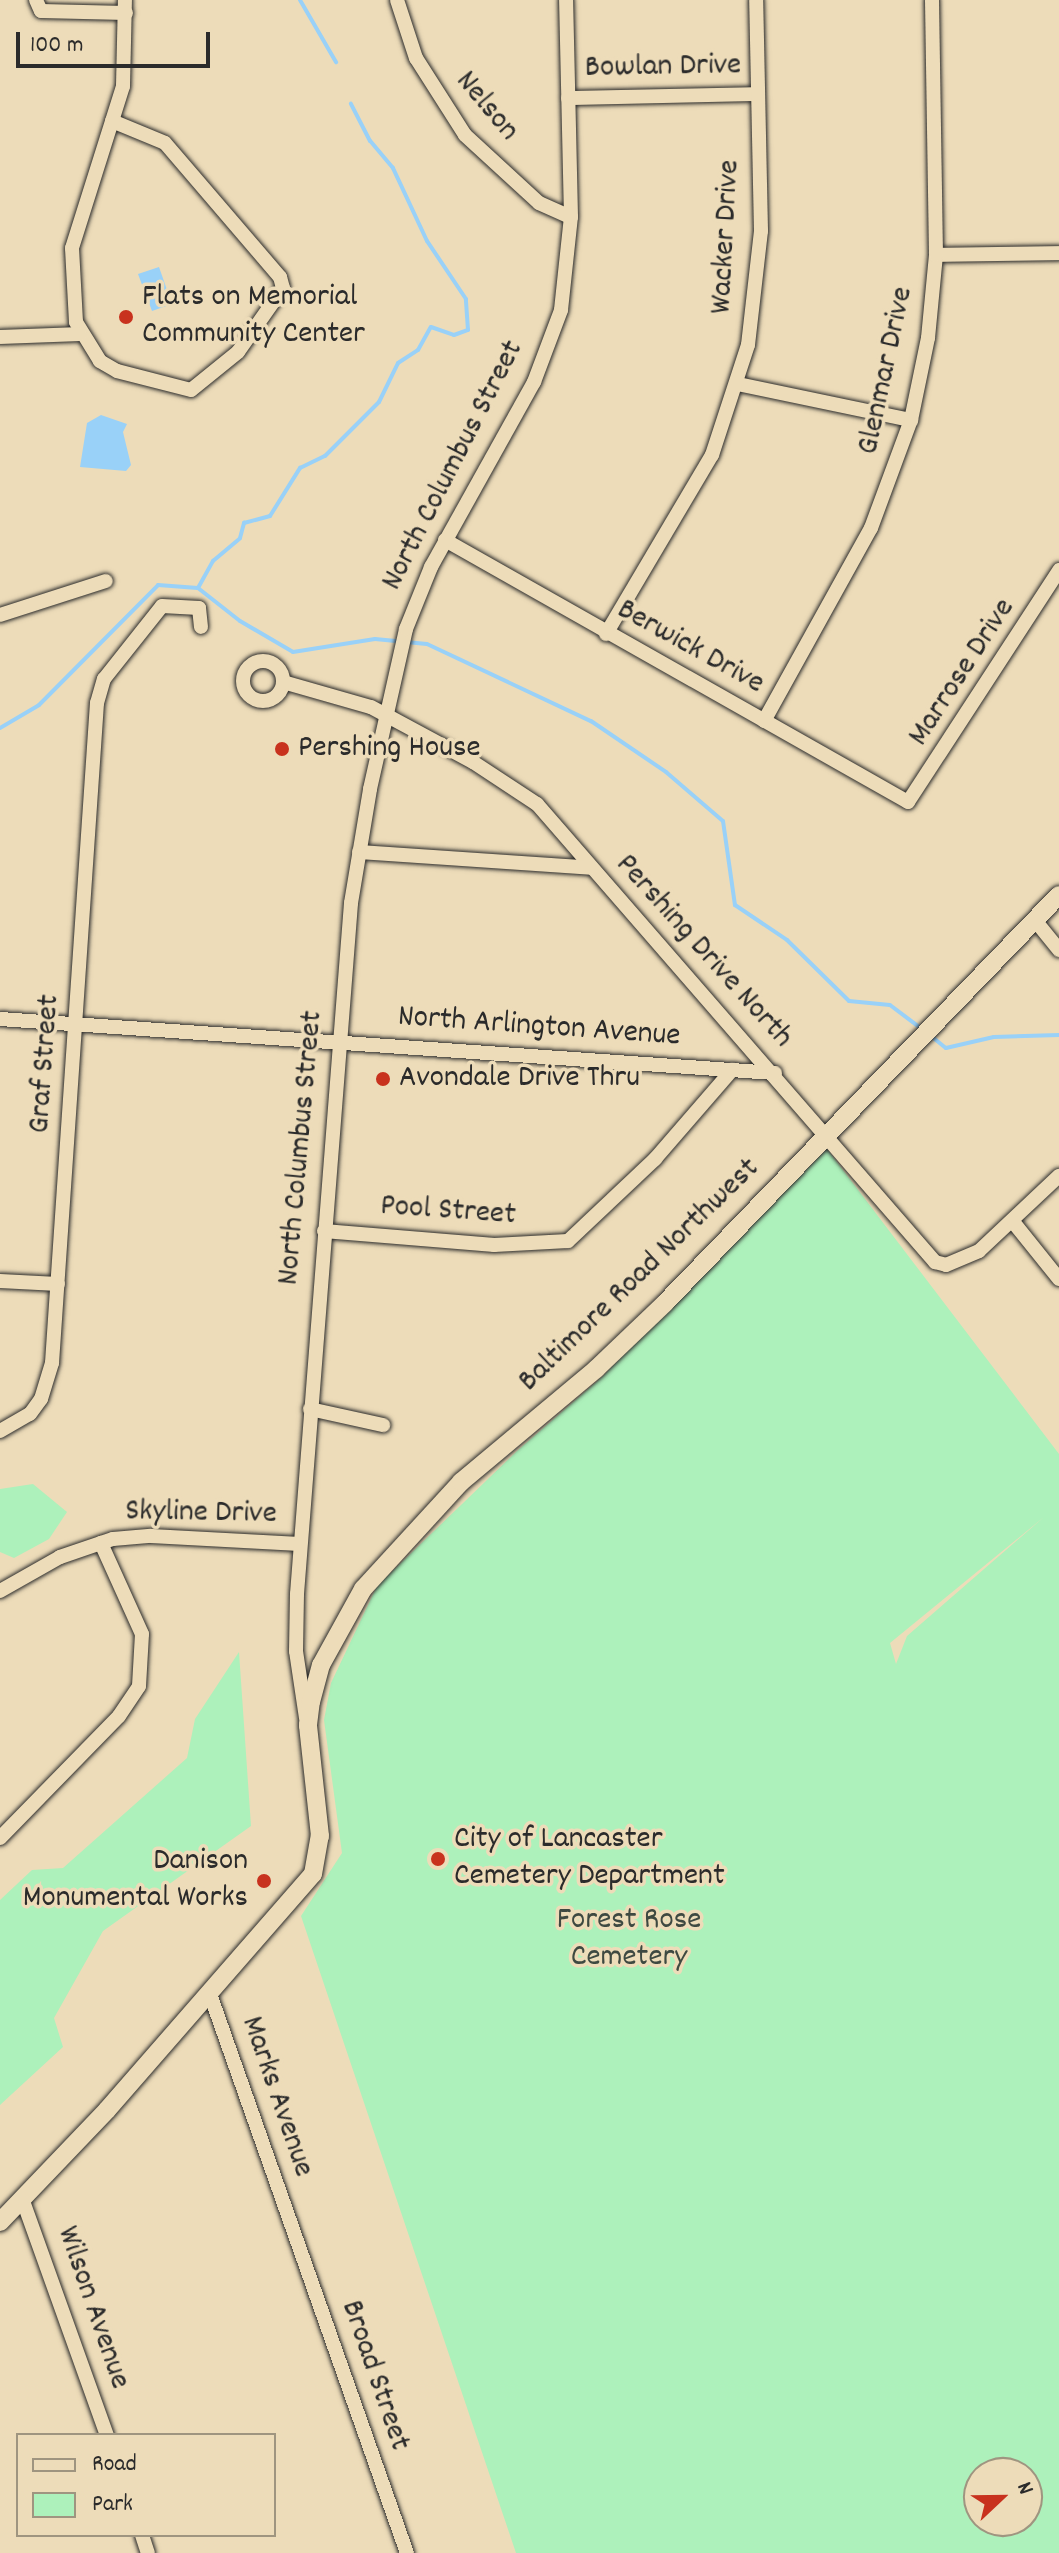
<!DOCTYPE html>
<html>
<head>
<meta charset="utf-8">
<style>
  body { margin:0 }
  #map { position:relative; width:1059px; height:2553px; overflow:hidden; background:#eddcb9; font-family:Dekko,sans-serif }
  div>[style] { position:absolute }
  .green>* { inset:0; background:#adf1bb }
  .water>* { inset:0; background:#99d1f8 }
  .stream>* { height:4px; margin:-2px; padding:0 2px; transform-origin:2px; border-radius:2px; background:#99d1f8 }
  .roads { filter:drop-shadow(0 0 2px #2b2b2b) drop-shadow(0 0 2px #2b2b2b) }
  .minor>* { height:14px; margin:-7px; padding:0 7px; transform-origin:7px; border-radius:7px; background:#eddcb9 }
  .minor>.ring { margin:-7px; padding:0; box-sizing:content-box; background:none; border:14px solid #eddcb9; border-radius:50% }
  .secondary>* { height:18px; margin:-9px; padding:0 9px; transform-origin:9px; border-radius:9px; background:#eddcb9 }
  .dots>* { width:22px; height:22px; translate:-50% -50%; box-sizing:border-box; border:4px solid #eddcb9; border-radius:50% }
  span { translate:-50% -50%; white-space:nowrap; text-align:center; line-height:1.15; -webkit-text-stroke:7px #eddcb9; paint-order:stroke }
  .street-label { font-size:32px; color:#2b2b2b }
  .poi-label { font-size:32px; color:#2b2b2b }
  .left { translate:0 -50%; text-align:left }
  .right { translate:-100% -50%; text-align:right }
  .park-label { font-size:32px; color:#3e4941 }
  .legend { position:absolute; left:16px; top:2433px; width:260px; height:104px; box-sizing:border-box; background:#eddcb9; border:2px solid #9f9580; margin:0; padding:10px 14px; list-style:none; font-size:24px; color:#2b2b2b }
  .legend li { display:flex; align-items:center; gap:16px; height:40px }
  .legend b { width:40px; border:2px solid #9f9580 }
  .north { position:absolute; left:963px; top:2457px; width:80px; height:80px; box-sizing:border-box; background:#eddcb9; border:2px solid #9f9580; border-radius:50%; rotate:68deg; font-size:22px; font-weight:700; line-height:32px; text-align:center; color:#2b2b2b }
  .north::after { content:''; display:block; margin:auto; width:28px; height:36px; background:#c8321e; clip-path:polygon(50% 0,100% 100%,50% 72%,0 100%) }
  .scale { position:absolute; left:16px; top:32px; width:194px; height:36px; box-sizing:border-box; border:4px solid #2b2b2b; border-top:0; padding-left:10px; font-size:24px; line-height:28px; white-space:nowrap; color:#2b2b2b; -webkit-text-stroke:6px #eddcb9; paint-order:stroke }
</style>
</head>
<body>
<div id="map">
  <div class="green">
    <i style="clip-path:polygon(evenodd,827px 1149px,1059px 1454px,1059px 2553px,516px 2553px,301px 1916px,342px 1853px,324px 1720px,331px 1683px,377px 1586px,518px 1450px,602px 1377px,827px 1149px,1044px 1517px,907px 1636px,896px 1664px,890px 1643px,1044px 1517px,827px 1149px,979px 2473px,1027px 2473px,1027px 2521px,979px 2521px,979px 2473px)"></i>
    <i style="clip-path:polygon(33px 1484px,67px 1512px,49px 1539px,14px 1558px,0 1552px,0 1489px)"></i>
    <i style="clip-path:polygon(239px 1652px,251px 1826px,103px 1931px,54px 2018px,63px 2047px,0 2105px,0 1900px,32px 1870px,63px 1868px,187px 1758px,195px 1719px)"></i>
  </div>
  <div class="water">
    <i style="clip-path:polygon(159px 267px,172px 304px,152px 311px,138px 274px)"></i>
    <i style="clip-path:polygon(101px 415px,127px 424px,123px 432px,131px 465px,126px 471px,80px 467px,87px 423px)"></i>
  </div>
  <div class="stream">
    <i style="left:300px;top:0;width:72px;rotate:59.9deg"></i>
    <i style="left:198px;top:588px;width:53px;rotate:38.2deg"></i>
    <i style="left:240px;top:621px;width:61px;rotate:30.3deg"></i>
    <i style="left:293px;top:652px;width:83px;rotate:-9deg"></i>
    <i style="left:375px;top:639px;width:52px;rotate:5.5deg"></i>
    <i style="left:427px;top:644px;width:181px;rotate:25.2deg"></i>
    <i style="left:591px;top:721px;width:91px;rotate:34.2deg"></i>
    <i style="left:666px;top:772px;width:75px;rotate:40.7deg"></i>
    <i style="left:723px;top:821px;width:85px;rotate:81.9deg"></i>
    <i style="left:735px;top:905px;width:63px;rotate:33.9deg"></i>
    <i style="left:787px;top:940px;width:87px;rotate:44.5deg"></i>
    <i style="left:849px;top:1001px;width:41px;rotate:5.6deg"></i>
    <i style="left:890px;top:1005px;width:38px;rotate:37deg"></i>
    <i style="left:0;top:728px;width:45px;rotate:-30.5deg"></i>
    <i style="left:39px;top:705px;width:169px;rotate:-45.2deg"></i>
    <i style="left:158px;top:585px;width:40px;rotate:4.3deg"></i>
    <i style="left:198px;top:588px;width:31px;rotate:-61deg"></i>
    <i style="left:213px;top:561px;width:35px;rotate:-40deg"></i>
    <i style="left:240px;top:538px;width:16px;rotate:-75deg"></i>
    <i style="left:244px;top:523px;width:27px;rotate:-15deg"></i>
    <i style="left:270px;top:516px;width:57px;rotate:-58deg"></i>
    <i style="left:300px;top:468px;width:28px;rotate:-26deg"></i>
    <i style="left:325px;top:456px;width:76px;rotate:-45deg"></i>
    <i style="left:379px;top:402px;width:43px;rotate:-64deg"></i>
    <i style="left:398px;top:363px;width:24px;rotate:-33deg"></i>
    <i style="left:418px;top:350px;width:26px;rotate:-61deg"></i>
    <i style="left:431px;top:327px;width:24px;rotate:19deg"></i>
    <i style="left:454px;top:335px;width:15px;rotate:-20deg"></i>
    <i style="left:468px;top:330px;width:31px;rotate:-94deg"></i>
    <i style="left:466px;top:299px;width:70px;rotate:-123.9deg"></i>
    <i style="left:427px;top:241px;width:81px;rotate:-115deg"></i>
    <i style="left:393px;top:168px;width:35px;rotate:-130deg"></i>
    <i style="left:370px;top:141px;width:42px;rotate:-117.2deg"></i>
    <i style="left:931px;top:1036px;width:19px;rotate:39deg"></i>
    <i style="left:946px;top:1048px;width:49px;rotate:-12.9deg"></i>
    <i style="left:994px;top:1037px;width:65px;rotate:-1.8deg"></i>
  </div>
  <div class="roads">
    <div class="minor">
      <i style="left:36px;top:0;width:12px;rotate:66deg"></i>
      <i style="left:41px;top:11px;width:85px;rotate:1.3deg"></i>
      <i style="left:397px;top:0;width:61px;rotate:71.9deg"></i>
      <i style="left:416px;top:58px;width:91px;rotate:57.5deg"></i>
      <i style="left:465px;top:135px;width:100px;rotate:42.6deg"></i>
      <i style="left:539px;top:203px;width:35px;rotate:24deg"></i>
      <i style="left:568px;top:98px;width:190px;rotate:-1.2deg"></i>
      <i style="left:112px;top:121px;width:57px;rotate:22.5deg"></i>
      <i style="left:165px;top:143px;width:177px;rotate:49.4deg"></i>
      <i style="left:280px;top:277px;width:11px;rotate:75deg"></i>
      <i style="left:283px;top:288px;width:78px;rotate:125.1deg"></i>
      <i style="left:238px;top:352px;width:60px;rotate:141deg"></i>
      <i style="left:191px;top:390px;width:76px;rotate:-165.6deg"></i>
      <i style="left:117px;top:371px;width:20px;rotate:-150deg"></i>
      <i style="left:100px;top:361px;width:46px;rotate:-121.6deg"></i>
      <i style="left:76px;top:322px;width:74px;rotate:-93.1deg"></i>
      <i style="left:72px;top:248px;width:170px;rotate:-72.5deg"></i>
      <i style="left:123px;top:86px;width:86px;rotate:-88.7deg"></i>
      <i style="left:936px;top:255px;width:123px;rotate:-0.9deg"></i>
      <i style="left:0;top:337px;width:80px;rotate:-2.1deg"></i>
      <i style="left:738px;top:384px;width:177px;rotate:11.8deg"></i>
      <i style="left:445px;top:540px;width:532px;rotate:29.5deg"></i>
      <i style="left:908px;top:802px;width:277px;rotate:-56.9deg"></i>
      <i style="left:0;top:615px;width:111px;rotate:-17.8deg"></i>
      <i style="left:606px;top:634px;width:208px;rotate:-59.4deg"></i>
      <i style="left:712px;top:455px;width:116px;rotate:-71.9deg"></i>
      <i style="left:748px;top:345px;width:115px;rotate:-83.5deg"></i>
      <i style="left:761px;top:231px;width:231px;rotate:-91.2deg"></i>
      <i class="ring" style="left:243px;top:661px;width:26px;height:26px"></i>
      <i style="left:283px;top:682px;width:91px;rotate:15.9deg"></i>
      <i style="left:371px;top:707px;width:116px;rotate:28.3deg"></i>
      <i style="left:473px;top:762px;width:77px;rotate:33.3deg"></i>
      <i style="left:537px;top:804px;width:607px;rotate:49.01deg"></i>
      <i style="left:935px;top:1262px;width:11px;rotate:15deg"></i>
      <i style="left:946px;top:1265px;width:36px;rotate:-23deg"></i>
      <i style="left:979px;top:1251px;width:110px;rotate:-43.2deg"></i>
      <i style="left:764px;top:721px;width:221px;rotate:-61deg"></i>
      <i style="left:871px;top:528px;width:115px;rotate:-69.7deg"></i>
      <i style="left:911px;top:420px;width:84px;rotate:-78.3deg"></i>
      <i style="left:928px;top:338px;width:83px;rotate:-84.5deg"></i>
      <i style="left:936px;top:255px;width:255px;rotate:-90.9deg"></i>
      <i style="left:359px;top:852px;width:233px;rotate:3.9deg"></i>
      <i style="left:1034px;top:919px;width:40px;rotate:51deg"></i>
      <i style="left:0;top:1019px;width:777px;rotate:3.99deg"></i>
      <i style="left:1014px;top:1223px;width:72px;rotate:51.2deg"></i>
      <i style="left:324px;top:1231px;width:171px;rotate:4.7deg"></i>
      <i style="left:494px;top:1245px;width:74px;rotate:-3.1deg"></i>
      <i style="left:568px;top:1241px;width:120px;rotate:-43.3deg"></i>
      <i style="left:655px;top:1159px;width:118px;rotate:-49.1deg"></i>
      <i style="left:0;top:1281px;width:58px;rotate:3deg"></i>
      <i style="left:310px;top:1409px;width:75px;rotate:12.4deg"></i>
      <i style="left:0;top:1431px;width:34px;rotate:-30deg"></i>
      <i style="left:30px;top:1414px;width:19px;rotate:-54deg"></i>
      <i style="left:41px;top:1399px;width:38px;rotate:-73deg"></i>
      <i style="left:52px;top:1363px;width:662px;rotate:-86.1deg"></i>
      <i style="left:97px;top:703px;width:25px;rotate:-74deg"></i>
      <i style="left:104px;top:679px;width:93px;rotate:-51.5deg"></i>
      <i style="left:162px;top:606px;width:37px;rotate:3deg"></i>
      <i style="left:199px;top:608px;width:19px;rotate:84deg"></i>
      <i style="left:0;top:1591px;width:69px;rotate:-29.5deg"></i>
      <i style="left:60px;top:1557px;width:56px;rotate:-18.8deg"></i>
      <i style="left:113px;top:1539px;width:38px;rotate:-5deg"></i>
      <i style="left:151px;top:1536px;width:149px;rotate:3.1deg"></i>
      <i style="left:306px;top:1718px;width:68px;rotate:-98.5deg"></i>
      <i style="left:296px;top:1651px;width:57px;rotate:-89deg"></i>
      <i style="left:297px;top:1594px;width:693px;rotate:-85.53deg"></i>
      <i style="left:351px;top:903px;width:116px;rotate:-80.5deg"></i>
      <i style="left:370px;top:789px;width:164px;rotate:-77.3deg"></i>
      <i style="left:406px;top:629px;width:67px;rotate:-68deg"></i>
      <i style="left:431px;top:567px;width:212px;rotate:-60.9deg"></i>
      <i style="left:534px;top:382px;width:77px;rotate:-69.4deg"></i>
      <i style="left:561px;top:310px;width:94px;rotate:-83.9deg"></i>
      <i style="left:571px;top:217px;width:217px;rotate:-91.3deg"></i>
      <i style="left:0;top:1838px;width:170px;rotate:-45.7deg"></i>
      <i style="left:119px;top:1716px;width:36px;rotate:-56deg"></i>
      <i style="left:139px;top:1686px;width:52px;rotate:-86.7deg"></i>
      <i style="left:142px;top:1634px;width:100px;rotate:-114.3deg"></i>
      <i style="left:210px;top:1994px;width:593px;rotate:70.59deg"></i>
      <i style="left:23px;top:2201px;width:249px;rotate:70.3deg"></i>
      <i style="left:142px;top:2535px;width:19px;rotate:72deg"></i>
    </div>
    <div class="secondary">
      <i style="left:0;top:2222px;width:155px;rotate:-46.3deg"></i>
      <i style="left:107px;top:2110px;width:313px;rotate:-48.9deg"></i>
      <i style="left:313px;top:1874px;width:39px;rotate:-80deg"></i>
      <i style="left:320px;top:1836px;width:112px;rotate:-96.2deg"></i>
      <i style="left:308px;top:1725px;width:23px;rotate:-83deg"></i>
      <i style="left:311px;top:1702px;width:38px;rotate:-75deg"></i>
      <i style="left:321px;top:1665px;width:87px;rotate:-61.1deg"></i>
      <i style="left:363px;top:1589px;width:145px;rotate:-47.5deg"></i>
      <i style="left:461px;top:1482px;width:176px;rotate:-39.9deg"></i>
      <i style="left:596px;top:1369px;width:95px;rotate:-43.7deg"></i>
      <i style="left:665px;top:1303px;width:567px;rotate:-46deg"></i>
    </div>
  </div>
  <div class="dots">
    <i style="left:126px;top:317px;background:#c8321e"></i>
    <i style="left:282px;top:749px;background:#c8321e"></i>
    <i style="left:383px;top:1079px;background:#c8321e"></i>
    <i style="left:438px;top:1859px;background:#c8321e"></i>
    <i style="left:264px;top:1881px;background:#c8321e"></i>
  </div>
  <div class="street-label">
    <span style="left:663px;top:68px;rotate:-1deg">Bowlan Drive</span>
    <span style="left:486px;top:107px;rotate:50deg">Nelson</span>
    <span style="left:727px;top:237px;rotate:-87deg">Wacker Drive</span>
    <span style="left:887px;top:371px;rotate:-78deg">Glenmar Drive</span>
    <span style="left:454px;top:466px;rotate:-63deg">North Columbus Street</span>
    <span style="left:690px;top:648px;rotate:29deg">Berwick Drive</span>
    <span style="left:963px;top:673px;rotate:-57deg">Marrose Drive</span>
    <span style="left:703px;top:952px;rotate:48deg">Pershing Drive North</span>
    <span style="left:539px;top:1028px;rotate:4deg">North Arlington Avenue</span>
    <span style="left:46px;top:1064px;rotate:-86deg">Graf Street</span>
    <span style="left:302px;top:1148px;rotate:-85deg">North Columbus Street</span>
    <span style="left:448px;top:1212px;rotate:4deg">Pool Street</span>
    <span style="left:640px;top:1276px;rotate:-44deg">Baltimore Road Northwest</span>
    <span style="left:201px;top:1514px;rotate:1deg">Skyline Drive</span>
    <span style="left:276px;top:2097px;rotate:71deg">Marks Avenue</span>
    <span style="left:92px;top:2308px;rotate:71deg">Wilson Avenue</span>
    <span style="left:374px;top:2376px;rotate:71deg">Broad Street</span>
  </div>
  <div class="poi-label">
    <span class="left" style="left:142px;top:317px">Flats on Memorial<br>Community Center</span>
    <span class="left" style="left:298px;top:749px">Pershing House</span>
    <span class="left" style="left:399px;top:1079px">Avondale Drive Thru</span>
    <span class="left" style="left:454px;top:1859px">City of Lancaster<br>Cemetery Department</span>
    <span class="right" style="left:248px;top:1881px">Danison<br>Monumental Works</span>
  </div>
  <div class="park-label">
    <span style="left:629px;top:1940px">Forest Rose<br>Cemetery</span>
  </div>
  <ul class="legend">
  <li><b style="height:10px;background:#eddcb9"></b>Road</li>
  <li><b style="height:22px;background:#adf1bb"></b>Park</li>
  </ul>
  <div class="north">N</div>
  <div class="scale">100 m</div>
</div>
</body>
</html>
